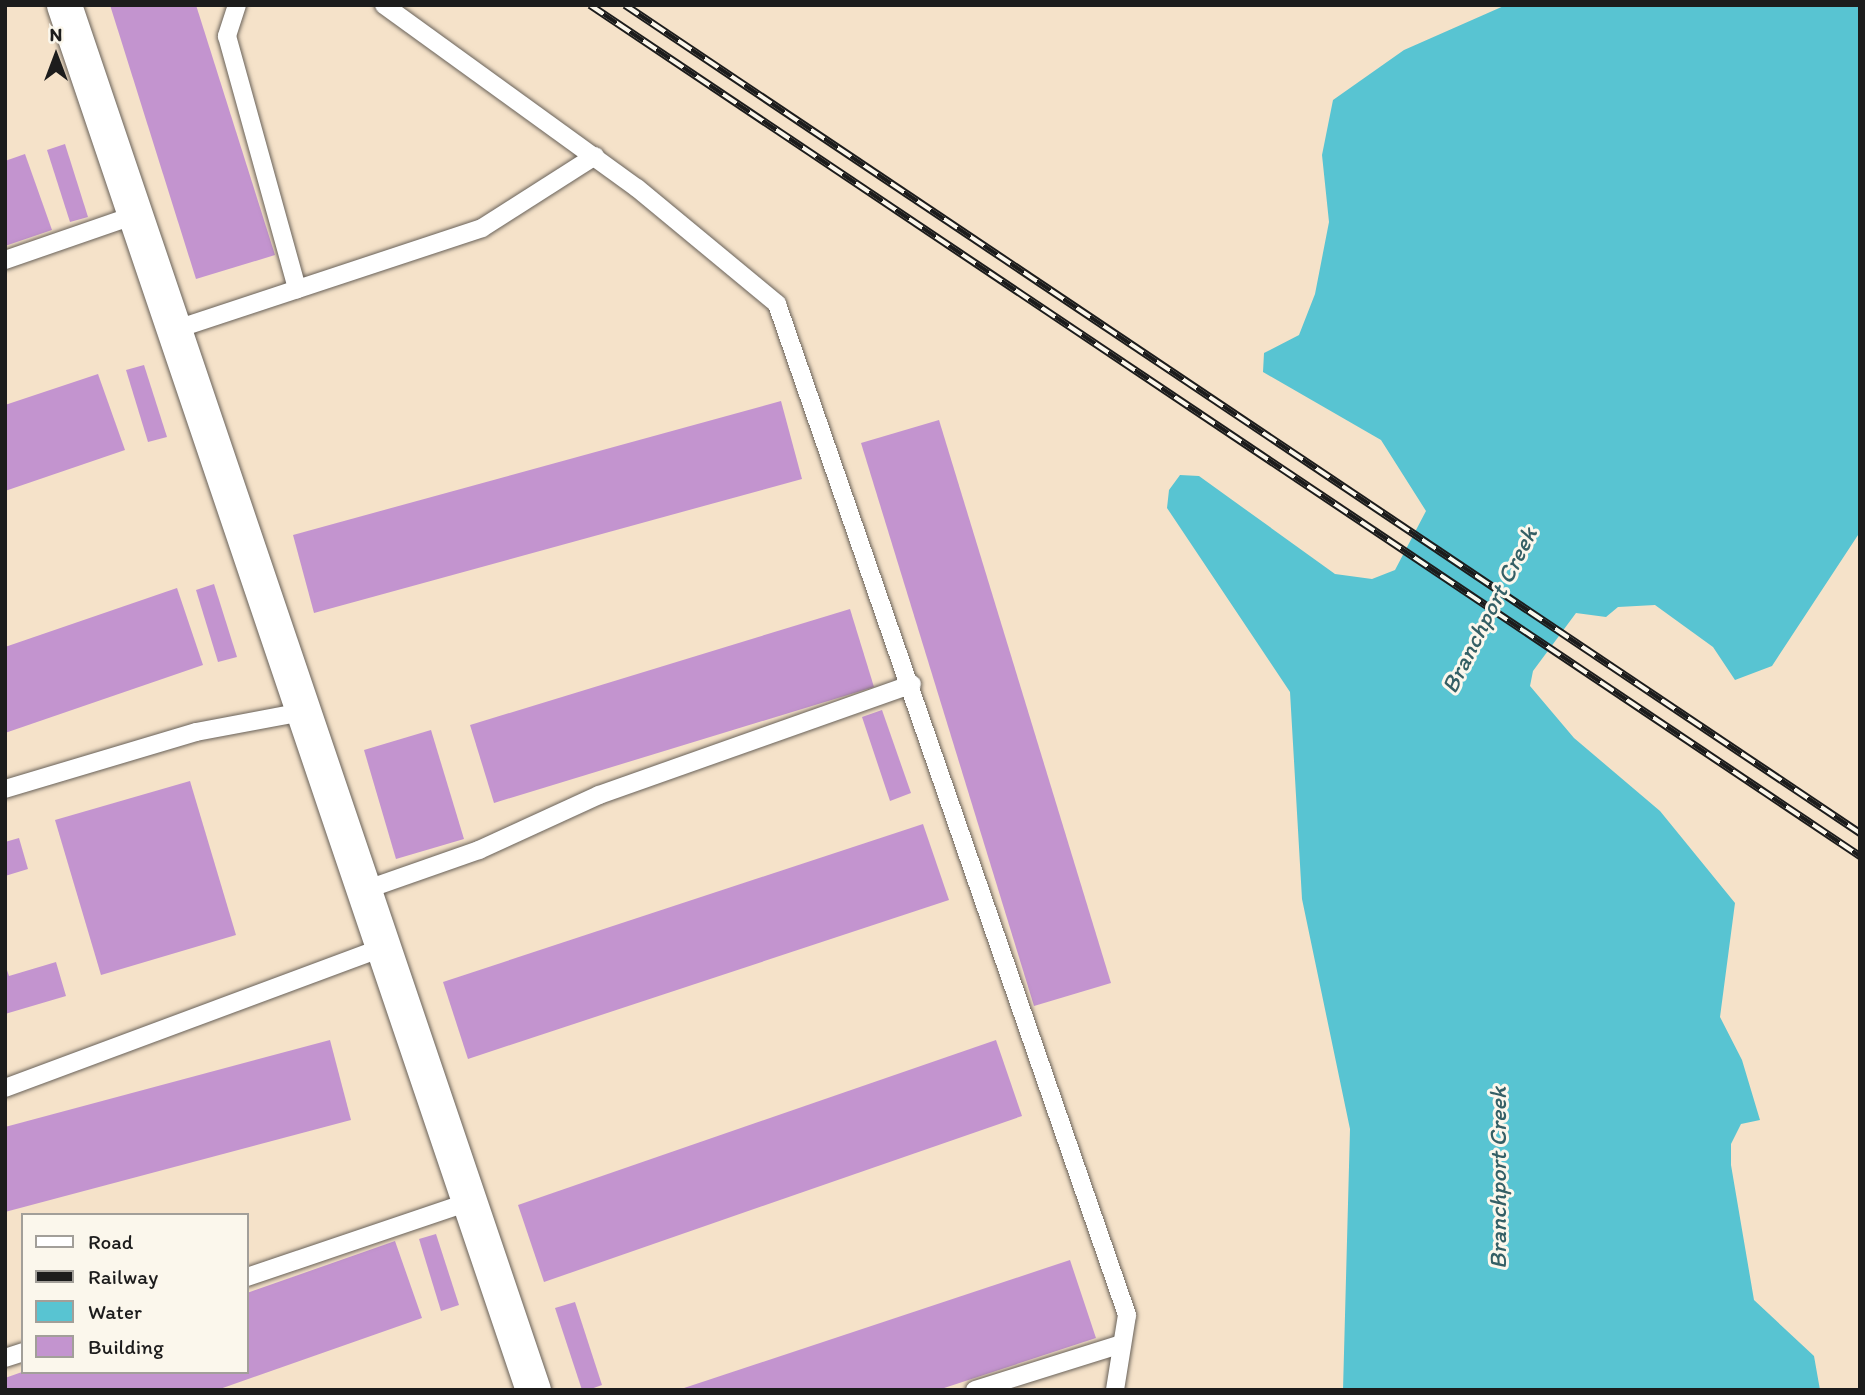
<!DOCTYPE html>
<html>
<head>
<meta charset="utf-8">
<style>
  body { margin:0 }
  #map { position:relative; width:1865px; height:1395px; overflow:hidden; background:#f5e2c9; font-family:Itim,sans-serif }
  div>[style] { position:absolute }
  .water>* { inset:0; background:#58c4d2 }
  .building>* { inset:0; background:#c394cf }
  .roads { filter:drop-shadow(0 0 2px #686159) drop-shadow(0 0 2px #686159) }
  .lane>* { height:18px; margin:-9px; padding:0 9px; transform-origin:9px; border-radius:9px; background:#fff }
  .street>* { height:35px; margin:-17.5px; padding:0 17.5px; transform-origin:17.5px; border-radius:17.5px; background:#fff }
  .rail>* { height:8px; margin-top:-4px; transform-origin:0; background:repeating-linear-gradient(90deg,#fbf7ec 0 16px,#1c1c1c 0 32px); box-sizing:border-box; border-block:2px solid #1c1c1c }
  span { translate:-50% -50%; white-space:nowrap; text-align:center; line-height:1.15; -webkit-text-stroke:6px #fbf7ec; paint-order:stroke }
  .water-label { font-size:24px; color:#345f65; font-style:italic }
  .frame { position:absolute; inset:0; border:7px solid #1c1c1c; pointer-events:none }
  .legend { position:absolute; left:21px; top:1213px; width:228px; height:161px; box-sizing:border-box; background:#fbf7ec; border:2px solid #a29f99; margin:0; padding:9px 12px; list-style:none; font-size:21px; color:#1c1c1c }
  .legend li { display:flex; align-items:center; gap:14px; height:35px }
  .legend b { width:35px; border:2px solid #a29f99 }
  .north { position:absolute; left:21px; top:21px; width:70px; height:70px; -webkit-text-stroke:5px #fbf7ec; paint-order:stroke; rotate:0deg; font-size:19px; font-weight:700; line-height:28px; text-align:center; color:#1c1c1c }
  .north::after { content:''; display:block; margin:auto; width:24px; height:32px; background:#1c1c1c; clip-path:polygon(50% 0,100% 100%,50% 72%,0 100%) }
</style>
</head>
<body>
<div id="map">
  <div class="water">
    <i style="clip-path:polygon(1506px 5px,1860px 5px,1860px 532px,1772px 666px,1735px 680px,1713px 647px,1655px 605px,1618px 607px,1606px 617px,1576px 613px,1533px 671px,1530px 686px,1574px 738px,1660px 811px,1735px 903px,1720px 1017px,1742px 1060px,1760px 1120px,1741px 1124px,1731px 1144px,1731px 1165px,1754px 1300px,1814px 1356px,1820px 1390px,1343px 1390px,1350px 1129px,1302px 899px,1290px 692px,1167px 508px,1169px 490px,1180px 475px,1199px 476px,1335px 574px,1372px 579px,1395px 570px,1426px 511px,1381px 440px,1263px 372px,1264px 353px,1299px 335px,1315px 294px,1329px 222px,1322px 155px,1333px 100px,1404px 50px)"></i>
  </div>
  <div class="building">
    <i style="clip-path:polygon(110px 5px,196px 5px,275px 255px,196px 279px)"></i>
    <i style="clip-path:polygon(65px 144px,88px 217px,70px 222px,47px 150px)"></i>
    <i style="clip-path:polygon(25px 154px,52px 230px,5px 246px,5px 161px)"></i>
    <i style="clip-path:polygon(144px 365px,167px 437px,148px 442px,126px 370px)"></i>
    <i style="clip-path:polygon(98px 374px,125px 450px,5px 491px,5px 405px)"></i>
    <i style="clip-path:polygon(781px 401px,802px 479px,314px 613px,293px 535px)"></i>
    <i style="clip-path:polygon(939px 420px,1111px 983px,1034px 1006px,861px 443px)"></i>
    <i style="clip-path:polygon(214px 584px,237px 657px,218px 662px,196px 590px)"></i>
    <i style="clip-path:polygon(177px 588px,203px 665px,5px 733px,5px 647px)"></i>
    <i style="clip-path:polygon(850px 609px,874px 687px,494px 803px,470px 725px)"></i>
    <i style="clip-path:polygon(882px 710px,911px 793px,890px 801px,862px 717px)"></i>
    <i style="clip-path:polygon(431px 730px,464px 839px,396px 859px,364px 750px)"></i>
    <i style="clip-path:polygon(190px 781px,236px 935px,101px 975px,55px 820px)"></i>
    <i style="clip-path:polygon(923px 824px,949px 900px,468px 1059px,443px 982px)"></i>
    <i style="clip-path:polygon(19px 838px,28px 869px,5px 876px,5px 842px)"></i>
    <i style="clip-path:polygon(56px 962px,66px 996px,5px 1014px,5px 964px,9px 976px)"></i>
    <i style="clip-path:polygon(330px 1040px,351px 1120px,5px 1212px,5px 1127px)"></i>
    <i style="clip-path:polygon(996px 1040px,1022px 1116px,544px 1282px,518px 1205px)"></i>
    <i style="clip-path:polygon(436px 1234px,459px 1305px,441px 1311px,419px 1239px)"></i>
    <i style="clip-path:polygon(395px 1241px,422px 1318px,217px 1390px,5px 1390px,5px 1378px,22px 1372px,247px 1372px,247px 1293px)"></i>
    <i style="clip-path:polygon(1070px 1260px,1096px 1338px,938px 1390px,678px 1390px)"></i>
    <i style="clip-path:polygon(575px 1302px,602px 1385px,588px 1390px,582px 1390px,555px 1308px)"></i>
  </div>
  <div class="roads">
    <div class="lane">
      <i style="left:237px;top:5px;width:33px;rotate:108deg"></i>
      <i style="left:227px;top:36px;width:263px;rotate:74.5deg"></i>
      <i style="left:384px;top:5px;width:312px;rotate:35.9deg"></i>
      <i style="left:637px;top:188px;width:182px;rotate:39.6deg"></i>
      <i style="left:777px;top:304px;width:1070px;rotate:70.9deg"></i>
      <i style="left:1127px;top:1315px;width:76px;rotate:99.1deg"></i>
      <i style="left:5px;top:260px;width:141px;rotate:-19.1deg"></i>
      <i style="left:177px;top:329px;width:321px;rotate:-18.3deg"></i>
      <i style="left:482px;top:228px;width:134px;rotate:-32.5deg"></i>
      <i style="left:5px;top:789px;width:199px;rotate:-16.6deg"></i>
      <i style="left:196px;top:732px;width:109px;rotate:-10.6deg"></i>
      <i style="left:362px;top:891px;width:124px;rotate:-19.3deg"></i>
      <i style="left:479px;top:850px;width:132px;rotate:-24.6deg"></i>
      <i style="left:599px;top:795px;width:332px;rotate:-19.5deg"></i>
      <i style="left:5px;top:1088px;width:402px;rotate:-20.4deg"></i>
      <i style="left:247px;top:1277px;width:234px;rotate:-18.7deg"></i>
      <i style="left:5px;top:1358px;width:19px;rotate:-18deg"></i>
      <i style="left:975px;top:1390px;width:154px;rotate:-17.4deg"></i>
    </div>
    <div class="street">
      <i style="left:64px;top:5px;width:1462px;rotate:71.29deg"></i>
    </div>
  </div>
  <div class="rail">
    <i style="left:590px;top:5px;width:1529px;rotate:33.83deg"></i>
    <i style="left:625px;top:5px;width:1487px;rotate:33.84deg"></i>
  </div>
  <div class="water-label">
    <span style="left:1489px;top:610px;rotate:-63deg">Branchport Creek</span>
    <span style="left:1498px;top:1178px;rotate:-90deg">Branchport Creek</span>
  </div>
  <div class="frame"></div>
  <ul class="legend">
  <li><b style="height:9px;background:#fff"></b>Road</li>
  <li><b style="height:9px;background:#1c1c1c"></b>Railway</li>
  <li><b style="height:19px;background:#58c4d2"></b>Water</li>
  <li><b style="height:19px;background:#c394cf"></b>Building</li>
  </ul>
  <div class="north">N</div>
</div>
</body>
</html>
